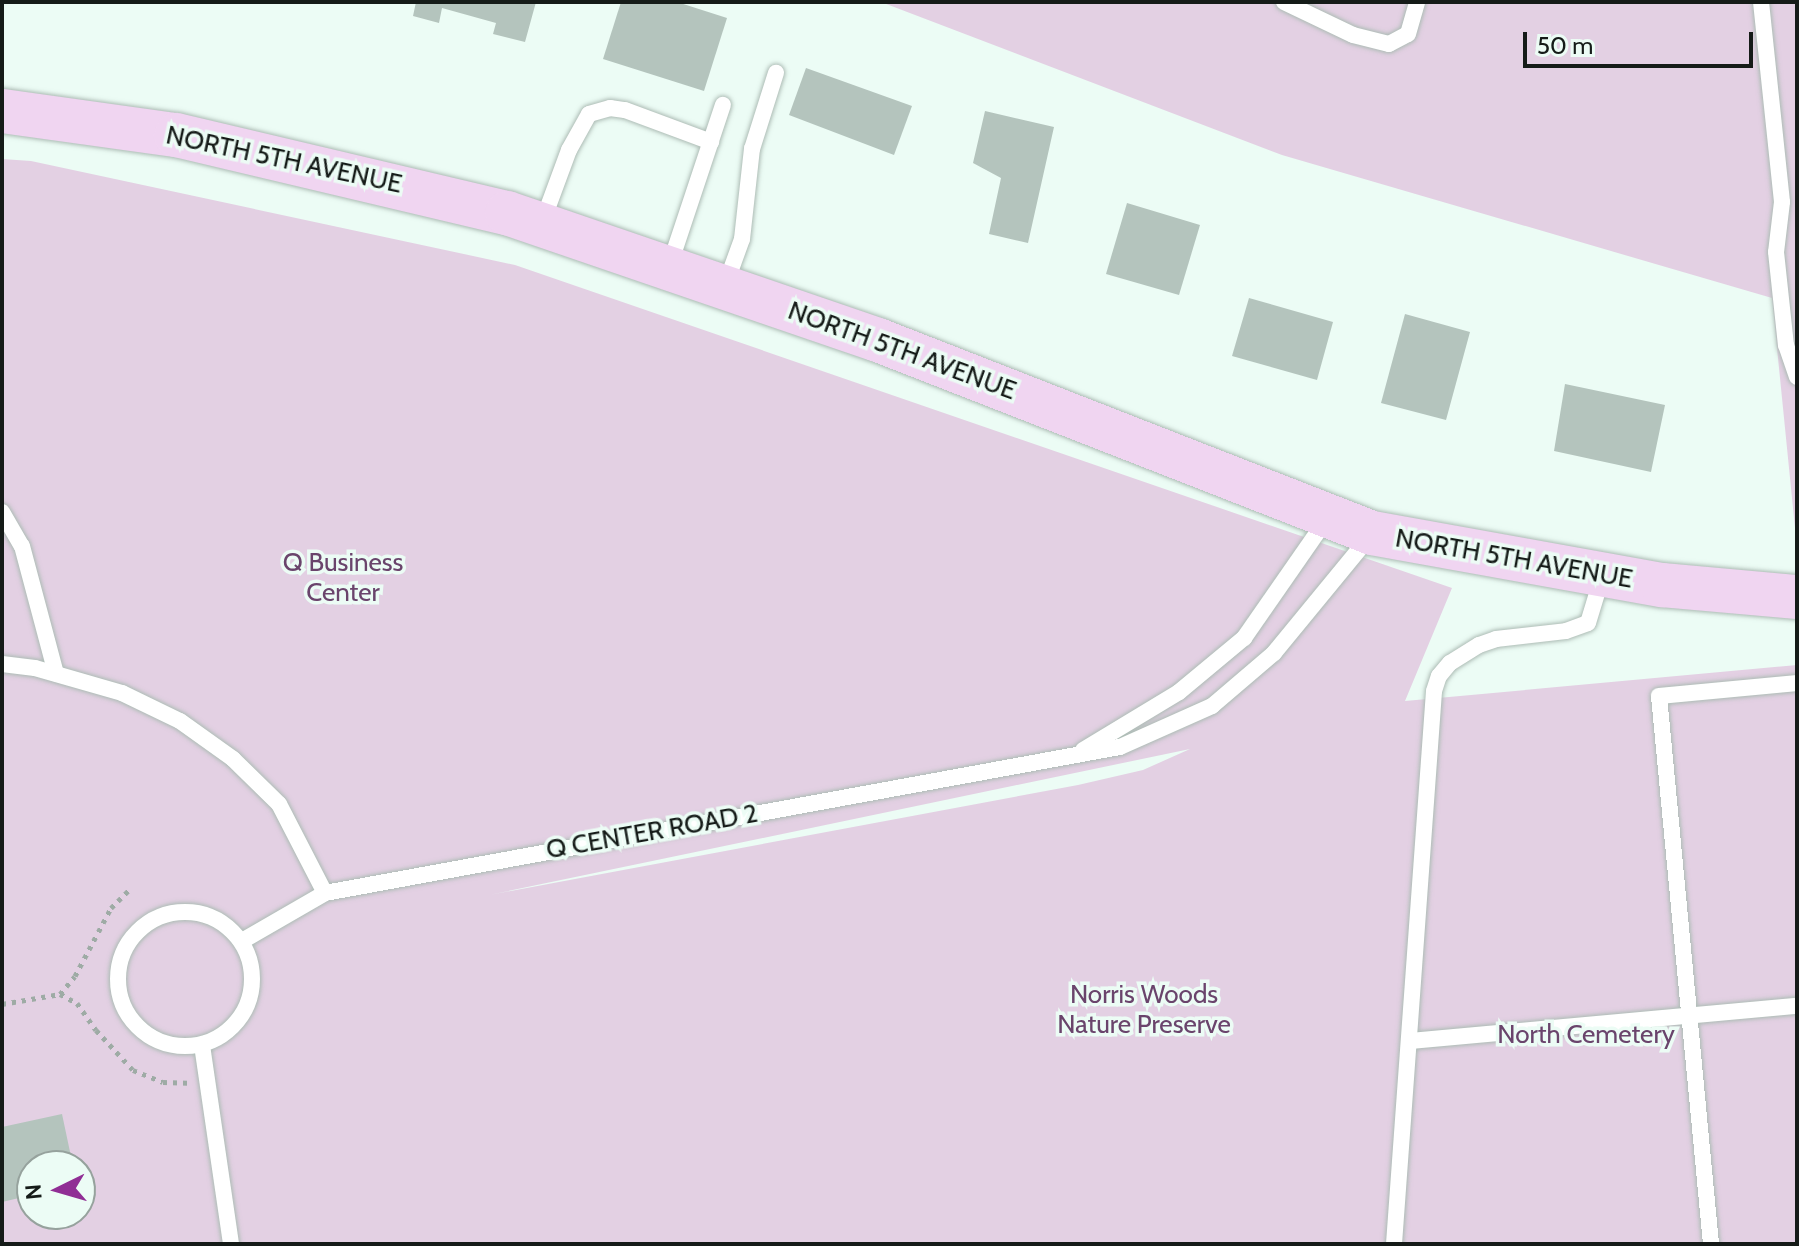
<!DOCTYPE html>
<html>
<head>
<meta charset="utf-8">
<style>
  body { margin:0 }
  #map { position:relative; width:1799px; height:1246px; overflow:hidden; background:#ecfcf5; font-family:Cabin,sans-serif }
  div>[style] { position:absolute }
  .green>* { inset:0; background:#e3d0e3 }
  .building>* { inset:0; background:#b4c4bd }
  .path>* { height:5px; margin-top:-2.5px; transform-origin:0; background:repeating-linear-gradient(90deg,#9eaba5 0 4px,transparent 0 10px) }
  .roads { filter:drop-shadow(0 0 2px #adbcb5) drop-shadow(0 0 2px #adbcb5) }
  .lane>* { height:16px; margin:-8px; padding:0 8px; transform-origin:8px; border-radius:8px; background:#fff }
  .lane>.ring { margin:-8px; padding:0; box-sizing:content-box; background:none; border:16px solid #fff; border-radius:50% }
  .secondary>* { height:44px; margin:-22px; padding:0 22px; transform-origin:22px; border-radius:22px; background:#f0d5f1 }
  span { translate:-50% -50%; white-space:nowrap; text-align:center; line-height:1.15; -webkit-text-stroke:7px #ecfcf5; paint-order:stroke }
  .street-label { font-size:26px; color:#151b18 }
  .park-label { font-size:26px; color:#6a446c }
  .frame { position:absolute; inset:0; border:4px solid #151b18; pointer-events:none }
  .north { position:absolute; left:16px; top:1150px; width:80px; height:80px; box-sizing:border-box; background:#ecfcf5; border:2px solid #96a29d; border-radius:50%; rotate:265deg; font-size:22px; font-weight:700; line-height:32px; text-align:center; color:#151b18 }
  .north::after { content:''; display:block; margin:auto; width:28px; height:36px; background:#902e95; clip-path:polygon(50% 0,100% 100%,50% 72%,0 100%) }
  .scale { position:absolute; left:1523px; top:32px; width:230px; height:36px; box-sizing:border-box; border:4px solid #151b18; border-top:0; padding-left:10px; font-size:24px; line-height:28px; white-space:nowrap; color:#151b18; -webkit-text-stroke:6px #ecfcf5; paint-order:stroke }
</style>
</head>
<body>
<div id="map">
  <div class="green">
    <i style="clip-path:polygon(881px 2px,1797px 2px,1797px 548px,1772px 298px,1282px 155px)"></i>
    <i style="clip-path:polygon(evenodd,2px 159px,31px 161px,515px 265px,1452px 588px,1405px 701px,1797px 665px,1797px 1244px,2px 1244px,2px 159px,1190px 749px,1143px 770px,1078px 785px,489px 895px,1190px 749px,2px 159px,32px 1166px,80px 1166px,80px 1214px,32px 1214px,32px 1166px)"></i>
  </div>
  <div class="building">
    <i style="clip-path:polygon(416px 2px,536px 2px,525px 42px,493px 34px,496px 23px,442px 8px,439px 23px,413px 16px)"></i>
    <i style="clip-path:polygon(621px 2px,677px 2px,727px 18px,704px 91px,603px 59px)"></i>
    <i style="clip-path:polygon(806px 68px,912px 106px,894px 155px,789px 115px)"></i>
    <i style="clip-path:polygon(985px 111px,1054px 127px,1028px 243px,989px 234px,1001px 178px,973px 163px)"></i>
    <i style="clip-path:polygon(1127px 203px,1200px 225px,1179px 295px,1106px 274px)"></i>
    <i style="clip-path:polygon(1249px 298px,1333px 322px,1317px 380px,1232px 356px)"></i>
    <i style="clip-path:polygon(1405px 314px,1470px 332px,1446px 420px,1381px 403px)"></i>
    <i style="clip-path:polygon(1565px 384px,1665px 405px,1651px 472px,1554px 451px)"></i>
    <i style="clip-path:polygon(62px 1114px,73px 1166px,32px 1166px,32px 1195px,2px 1202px,2px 1127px)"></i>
  </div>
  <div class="path">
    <i style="left:60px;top:994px;width:23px;rotate:-50deg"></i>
    <i style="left:75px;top:976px;width:77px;rotate:-62.1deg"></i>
    <i style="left:111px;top:908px;width:25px;rotate:-45deg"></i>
    <i style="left:2px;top:1004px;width:59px;rotate:-9.8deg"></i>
    <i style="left:60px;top:994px;width:19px;rotate:28deg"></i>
    <i style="left:77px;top:1003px;width:33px;rotate:55deg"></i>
    <i style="left:96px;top:1030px;width:54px;rotate:47.2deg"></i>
    <i style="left:133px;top:1070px;width:32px;rotate:22deg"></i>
    <i style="left:163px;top:1082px;width:25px;rotate:2deg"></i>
  </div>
  <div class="roads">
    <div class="lane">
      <i style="left:1284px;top:2px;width:76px;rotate:25.6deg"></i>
      <i style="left:1353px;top:35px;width:37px;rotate:14deg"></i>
      <i style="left:1389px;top:44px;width:21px;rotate:-28deg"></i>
      <i style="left:1408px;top:34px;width:33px;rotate:-74deg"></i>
      <i style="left:1761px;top:2px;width:201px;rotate:84deg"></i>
      <i style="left:1782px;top:202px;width:50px;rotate:96.8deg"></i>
      <i style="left:1776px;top:252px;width:94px;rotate:83.9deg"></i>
      <i style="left:1786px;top:345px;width:34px;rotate:71deg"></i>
      <i style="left:542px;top:223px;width:78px;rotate:-69.7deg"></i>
      <i style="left:569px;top:150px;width:41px;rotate:-60.9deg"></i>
      <i style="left:589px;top:114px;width:22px;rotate:-16deg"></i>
      <i style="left:610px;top:108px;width:15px;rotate:8deg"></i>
      <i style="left:625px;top:110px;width:92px;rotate:20.4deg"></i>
      <i style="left:669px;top:267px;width:171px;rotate:-71.6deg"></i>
      <i style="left:725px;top:286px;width:50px;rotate:-70.1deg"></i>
      <i style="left:742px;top:239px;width:91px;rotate:-83.7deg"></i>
      <i style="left:752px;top:149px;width:80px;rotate:-72.5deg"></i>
      <i style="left:2px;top:512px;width:39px;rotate:60deg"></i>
      <i style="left:22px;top:546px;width:132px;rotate:75.1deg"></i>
      <i style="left:2px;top:664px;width:33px;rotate:7deg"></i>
      <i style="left:35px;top:668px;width:91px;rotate:16deg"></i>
      <i style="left:122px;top:693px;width:64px;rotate:25.8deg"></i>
      <i style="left:180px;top:721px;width:65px;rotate:35.6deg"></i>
      <i style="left:233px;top:759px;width:64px;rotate:44.4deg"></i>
      <i style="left:279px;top:804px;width:100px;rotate:62.7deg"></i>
      <i style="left:1083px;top:750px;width:112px;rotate:-31.1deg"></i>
      <i style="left:1179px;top:692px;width:85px;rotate:-39.7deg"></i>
      <i style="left:1244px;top:638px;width:147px;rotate:-55.2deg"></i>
      <i class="ring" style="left:118px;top:912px;width:118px;height:118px"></i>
      <i style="left:242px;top:941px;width:96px;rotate:-30deg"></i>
      <i style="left:325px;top:893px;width:808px;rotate:-10.41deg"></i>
      <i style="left:1120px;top:747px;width:101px;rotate:-24deg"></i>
      <i style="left:1212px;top:706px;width:82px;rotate:-40.5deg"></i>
      <i style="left:1274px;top:653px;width:151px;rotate:-50.6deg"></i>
      <i style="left:1410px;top:1041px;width:389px;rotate:-5.2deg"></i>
      <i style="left:202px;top:1045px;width:201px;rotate:81.7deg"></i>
      <i style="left:1394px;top:1244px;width:554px;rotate:-85.86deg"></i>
      <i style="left:1434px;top:691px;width:16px;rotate:-72deg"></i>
      <i style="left:1439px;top:676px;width:17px;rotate:-50deg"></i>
      <i style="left:1450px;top:663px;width:34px;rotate:-32deg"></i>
      <i style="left:1479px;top:645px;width:18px;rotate:-19deg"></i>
      <i style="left:1496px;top:639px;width:70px;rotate:-6.5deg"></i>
      <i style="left:1566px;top:631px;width:23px;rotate:-20deg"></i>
      <i style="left:1588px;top:623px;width:48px;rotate:-73.1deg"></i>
      <i style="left:1711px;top:1244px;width:550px;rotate:-95.42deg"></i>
      <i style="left:1659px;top:696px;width:139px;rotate:-5.4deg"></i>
    </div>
    <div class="secondary">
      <i style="left:2px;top:111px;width:176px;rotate:7.9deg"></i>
      <i style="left:176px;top:135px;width:340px;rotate:13.3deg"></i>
      <i style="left:507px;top:213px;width:392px;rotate:18.9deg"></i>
      <i style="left:878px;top:340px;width:530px;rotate:21.34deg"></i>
      <i style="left:1372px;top:533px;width:295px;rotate:10.2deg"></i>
      <i style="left:1662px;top:585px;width:136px;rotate:5.1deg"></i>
    </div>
  </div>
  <div class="street-label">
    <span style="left:284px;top:160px;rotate:12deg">NORTH 5TH AVENUE</span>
    <span style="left:902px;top:351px;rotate:20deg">NORTH 5TH AVENUE</span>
    <span style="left:1514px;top:559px;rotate:10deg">NORTH 5TH AVENUE</span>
    <span style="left:652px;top:832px;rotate:-10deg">Q CENTER ROAD 2</span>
  </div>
  <div class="park-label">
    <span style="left:343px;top:578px">Q Business<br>Center</span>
    <span style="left:1144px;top:1010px">Norris Woods<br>Nature Preserve</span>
    <span style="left:1586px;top:1035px">North Cemetery</span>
  </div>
  <div class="frame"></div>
  <div class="north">N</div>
  <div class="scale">50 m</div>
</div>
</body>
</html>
